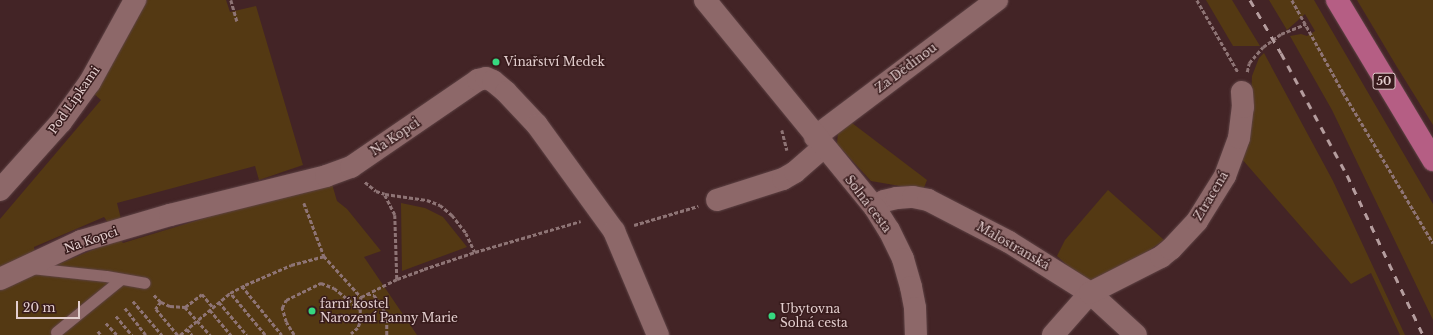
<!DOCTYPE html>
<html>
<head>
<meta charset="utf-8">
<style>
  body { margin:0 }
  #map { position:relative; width:1433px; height:335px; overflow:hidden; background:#432426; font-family:"Libre Baskerville",serif }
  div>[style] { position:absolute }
  .green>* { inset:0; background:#543913 }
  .path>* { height:2.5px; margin-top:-1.25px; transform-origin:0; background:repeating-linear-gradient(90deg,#8e7475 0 4px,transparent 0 6px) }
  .roads { filter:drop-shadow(0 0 1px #5d4244) drop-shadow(0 0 1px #5d4244) }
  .service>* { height:11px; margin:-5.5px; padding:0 5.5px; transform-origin:5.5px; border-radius:5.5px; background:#8d6869 }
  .minor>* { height:22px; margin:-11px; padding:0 11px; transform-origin:11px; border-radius:11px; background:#8d6869 }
  .tertiary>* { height:22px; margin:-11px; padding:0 11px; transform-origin:11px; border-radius:11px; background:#8d6869 }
  .primary>* { height:22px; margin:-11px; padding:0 11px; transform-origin:11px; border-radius:11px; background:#b55e84 }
  .rail>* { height:3px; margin-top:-1.5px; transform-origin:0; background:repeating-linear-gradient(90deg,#b59d9e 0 7px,transparent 0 14px) }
  .dots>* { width:11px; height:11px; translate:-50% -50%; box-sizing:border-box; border:2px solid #381b1c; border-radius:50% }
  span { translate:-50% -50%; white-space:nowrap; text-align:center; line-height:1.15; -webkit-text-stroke:3px #381b1c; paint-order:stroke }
  .shield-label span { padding:1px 3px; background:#381b1c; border:1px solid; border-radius:3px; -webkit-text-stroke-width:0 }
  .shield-label { font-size:11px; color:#e3cece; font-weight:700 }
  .poi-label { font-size:12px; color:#e3cece }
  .left { translate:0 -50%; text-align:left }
  .street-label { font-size:12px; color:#e3cece }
  .scale { position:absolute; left:16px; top:301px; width:64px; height:18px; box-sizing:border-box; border:2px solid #e3cece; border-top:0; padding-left:5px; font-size:12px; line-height:14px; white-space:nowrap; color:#e3cece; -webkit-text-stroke:3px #381b1c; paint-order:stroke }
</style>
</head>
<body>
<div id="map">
  <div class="green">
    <i style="clip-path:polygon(145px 0,226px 0,230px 12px,256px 6px,303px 165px,259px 180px,255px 166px,117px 203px,121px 219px,108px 223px,104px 217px,34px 247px,35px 254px,0 273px,0 219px,101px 100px,93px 93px)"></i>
    <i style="clip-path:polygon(1206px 0,1232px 0,1260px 46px,1233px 46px)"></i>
    <i style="clip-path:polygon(1269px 0,1314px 0,1433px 204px,1433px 320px,1332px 110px,1290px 36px,1301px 34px,1307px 36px,1315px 31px,1305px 14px,1287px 30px)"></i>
    <i style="clip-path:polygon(1357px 0,1433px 0,1433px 125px,1397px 67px)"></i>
    <i style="clip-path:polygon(1264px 53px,1333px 181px,1405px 335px,1400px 335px,1371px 273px,1351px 284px,1241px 158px,1251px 97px,1252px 76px,1259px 58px)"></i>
    <i style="clip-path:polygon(845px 122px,852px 123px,927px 180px,923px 190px,871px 181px,837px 144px,838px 132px)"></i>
    <i style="clip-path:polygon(332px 184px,337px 201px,347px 209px,381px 251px,364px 257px,417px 335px,0 335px,0 288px,119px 239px,123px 243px,238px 208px)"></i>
    <i style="clip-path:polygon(1108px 190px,1164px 240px,1124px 268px,1094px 282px,1082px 279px,1057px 256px,1065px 240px)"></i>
    <i style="clip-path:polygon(401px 203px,425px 208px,443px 217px,467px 247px,402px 271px)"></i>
  </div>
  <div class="path">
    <i style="left:231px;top:0;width:22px;rotate:74deg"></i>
    <i style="left:1197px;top:0;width:83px;rotate:60.3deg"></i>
    <i style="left:1292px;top:0;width:105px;rotate:61deg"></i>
    <i style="left:1343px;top:92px;width:176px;rotate:59.2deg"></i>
    <i style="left:1247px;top:72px;width:9px;rotate:-77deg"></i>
    <i style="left:1249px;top:63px;width:21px;rotate:-49deg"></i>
    <i style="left:1263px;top:47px;width:22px;rotate:-36deg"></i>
    <i style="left:1281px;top:34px;width:27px;rotate:-22deg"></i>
    <i style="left:782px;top:130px;width:21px;rotate:76deg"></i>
    <i style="left:365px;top:182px;width:14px;rotate:39deg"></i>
    <i style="left:376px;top:191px;width:9px;rotate:18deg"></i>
    <i style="left:385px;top:194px;width:42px;rotate:8.1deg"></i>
    <i style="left:427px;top:200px;width:14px;rotate:21deg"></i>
    <i style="left:440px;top:205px;width:16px;rotate:40deg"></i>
    <i style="left:452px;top:215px;width:23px;rotate:52deg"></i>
    <i style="left:466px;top:233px;width:21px;rotate:65deg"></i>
    <i style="left:385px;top:195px;width:22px;rotate:63deg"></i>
    <i style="left:395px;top:215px;width:64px;rotate:88.2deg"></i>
    <i style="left:304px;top:203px;width:57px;rotate:69.3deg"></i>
    <i style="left:324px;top:256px;width:55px;rotate:47.9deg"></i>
    <i style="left:361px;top:297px;width:26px;rotate:92deg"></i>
    <i style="left:360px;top:323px;width:5px;rotate:112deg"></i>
    <i style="left:358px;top:328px;width:9px;rotate:139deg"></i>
    <i style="left:634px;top:225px;width:67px;rotate:-16.5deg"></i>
    <i style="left:242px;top:286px;width:63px;rotate:50.8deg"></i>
    <i style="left:154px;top:295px;width:10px;rotate:45deg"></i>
    <i style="left:161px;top:302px;width:10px;rotate:24deg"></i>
    <i style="left:170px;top:306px;width:15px;rotate:4deg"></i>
    <i style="left:185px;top:307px;width:38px;rotate:48deg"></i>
    <i style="left:367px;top:295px;width:7px"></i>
    <i style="left:374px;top:295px;width:16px;rotate:55deg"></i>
    <i style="left:383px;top:308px;width:12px;rotate:70deg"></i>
    <i style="left:387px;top:319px;width:16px;rotate:90deg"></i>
    <i style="left:361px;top:297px;width:40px;rotate:-26.6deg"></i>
    <i style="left:397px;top:279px;width:29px;rotate:-20deg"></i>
    <i style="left:424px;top:269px;width:54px;rotate:-18.4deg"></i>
    <i style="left:475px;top:252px;width:110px;rotate:-16.3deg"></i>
    <i style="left:133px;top:301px;width:45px;rotate:49.5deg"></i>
    <i style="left:161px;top:302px;width:9px;rotate:126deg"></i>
    <i style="left:156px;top:309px;width:34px;rotate:50deg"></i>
    <i style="left:219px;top:302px;width:43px;rotate:49.7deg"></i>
    <i style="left:185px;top:307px;width:21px;rotate:-37deg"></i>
    <i style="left:202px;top:294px;width:17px;rotate:50deg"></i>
    <i style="left:125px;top:308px;width:34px;rotate:52deg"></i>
    <i style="left:210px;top:310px;width:33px;rotate:50deg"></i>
    <i style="left:116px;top:316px;width:25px;rotate:50deg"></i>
    <i style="left:106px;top:323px;width:16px;rotate:47deg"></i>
    <i style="left:187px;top:329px;width:8px;rotate:50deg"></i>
    <i style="left:98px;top:331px;width:5px;rotate:53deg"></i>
    <i style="left:180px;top:335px;width:65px;rotate:-40deg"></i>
    <i style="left:265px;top:335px;width:55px;rotate:-129.8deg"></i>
    <i style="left:230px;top:293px;width:17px;rotate:-28deg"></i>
    <i style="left:245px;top:285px;width:50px;rotate:-23.5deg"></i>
    <i style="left:291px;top:265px;width:34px;rotate:-15deg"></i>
    <i style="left:294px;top:335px;width:15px;rotate:-122deg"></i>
    <i style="left:286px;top:322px;width:15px;rotate:-106deg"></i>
    <i style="left:282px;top:308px;width:9px;rotate:-63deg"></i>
    <i style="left:286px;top:300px;width:39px;rotate:-26deg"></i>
    <i style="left:321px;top:283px;width:14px;rotate:21deg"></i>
    <i style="left:334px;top:288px;width:33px;rotate:39deg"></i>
  </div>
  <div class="roads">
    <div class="service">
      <i style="left:31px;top:268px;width:75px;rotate:6.1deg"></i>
      <i style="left:106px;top:276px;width:39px;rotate:10deg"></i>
      <i style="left:56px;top:332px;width:84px;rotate:-39.2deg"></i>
    </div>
    <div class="minor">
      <i style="left:815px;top:137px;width:228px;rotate:-37deg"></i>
      <i style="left:0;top:190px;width:91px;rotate:-48.1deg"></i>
      <i style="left:61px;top:122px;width:49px;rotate:-54.1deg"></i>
      <i style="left:90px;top:82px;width:94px;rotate:-61.2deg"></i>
      <i style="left:717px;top:200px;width:69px;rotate:-17.7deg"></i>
      <i style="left:783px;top:179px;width:14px;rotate:-30deg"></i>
      <i style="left:795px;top:172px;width:38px;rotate:-41deg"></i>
      <i style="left:875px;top:208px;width:11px;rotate:-38deg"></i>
      <i style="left:884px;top:201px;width:13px;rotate:-13deg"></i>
      <i style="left:897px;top:198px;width:16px;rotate:-4deg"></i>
      <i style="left:913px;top:197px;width:15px;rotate:11deg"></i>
      <i style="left:928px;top:200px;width:91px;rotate:27.4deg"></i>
      <i style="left:1009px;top:242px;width:96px;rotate:32.2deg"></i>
      <i style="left:1090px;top:293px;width:62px;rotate:42.4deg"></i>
      <i style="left:0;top:279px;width:89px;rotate:-25.1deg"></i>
      <i style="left:81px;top:241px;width:93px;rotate:-16.3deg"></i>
      <i style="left:170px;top:215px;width:161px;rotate:-14deg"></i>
      <i style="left:326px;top:176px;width:27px;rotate:-20deg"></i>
      <i style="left:351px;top:167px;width:154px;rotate:-34.4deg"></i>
      <i style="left:478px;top:80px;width:8px;rotate:-14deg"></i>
      <i style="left:486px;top:78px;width:8px;rotate:23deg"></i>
      <i style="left:493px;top:81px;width:17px;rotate:40deg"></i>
      <i style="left:506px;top:92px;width:45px;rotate:46.8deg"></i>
      <i style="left:537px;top:125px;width:131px;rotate:54deg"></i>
      <i style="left:614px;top:231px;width:113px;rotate:67.1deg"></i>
      <i style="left:1053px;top:335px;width:56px;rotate:-48.6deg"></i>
      <i style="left:1090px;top:293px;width:80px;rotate:-26.9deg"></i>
      <i style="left:1161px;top:257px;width:13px;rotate:-39deg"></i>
      <i style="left:1171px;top:249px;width:38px;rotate:-47deg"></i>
      <i style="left:1197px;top:221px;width:53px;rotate:-58.1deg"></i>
      <i style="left:1225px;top:176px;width:40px;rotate:-69.8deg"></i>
      <i style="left:1239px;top:138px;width:31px;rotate:-83deg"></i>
      <i style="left:1243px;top:107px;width:15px;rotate:-94deg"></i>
    </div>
    <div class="tertiary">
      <i style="left:705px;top:0;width:269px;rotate:50.7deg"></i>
      <i style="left:875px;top:208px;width:26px;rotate:58deg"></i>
      <i style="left:889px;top:230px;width:32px;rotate:64deg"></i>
      <i style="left:903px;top:259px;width:29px;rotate:74deg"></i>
      <i style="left:911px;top:287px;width:21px;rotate:79deg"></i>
      <i style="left:915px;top:308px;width:27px;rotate:88deg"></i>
    </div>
    <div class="primary">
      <i style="left:1337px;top:0;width:187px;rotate:59deg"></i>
    </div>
  </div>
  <div class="rail">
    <i style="left:1250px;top:0;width:61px;rotate:59.7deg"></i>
    <i style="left:1281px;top:53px;width:139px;rotate:61.6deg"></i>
    <i style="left:1347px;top:175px;width:177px;rotate:64.6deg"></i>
  </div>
  <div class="dots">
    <i style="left:496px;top:62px;background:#36d880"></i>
    <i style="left:312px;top:311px;background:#36d880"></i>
    <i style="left:772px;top:316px;background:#36d880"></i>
  </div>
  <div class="shield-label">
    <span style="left:1384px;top:81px">50</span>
  </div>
  <div class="poi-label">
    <span class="left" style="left:504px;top:62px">Vinařství Medek</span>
    <span class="left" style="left:320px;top:311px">farní kostel<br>Narození Panny Marie</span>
    <span class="left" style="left:780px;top:316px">Ubytovna<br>Solná cesta</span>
  </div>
  <div class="street-label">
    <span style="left:906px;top:68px;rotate:-37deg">Za Dědinou</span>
    <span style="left:74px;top:100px;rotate:-55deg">Pod Lipkami</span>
    <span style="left:395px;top:137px;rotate:-34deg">Na Kopci</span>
    <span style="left:1211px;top:196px;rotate:-59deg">Ztracená</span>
    <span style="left:868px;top:204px;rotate:53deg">Solná cesta</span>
    <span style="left:91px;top:240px;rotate:-19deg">Na Kopci</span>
    <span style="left:1013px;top:246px;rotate:30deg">Malostranská</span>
  </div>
  <div class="scale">20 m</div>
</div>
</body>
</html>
